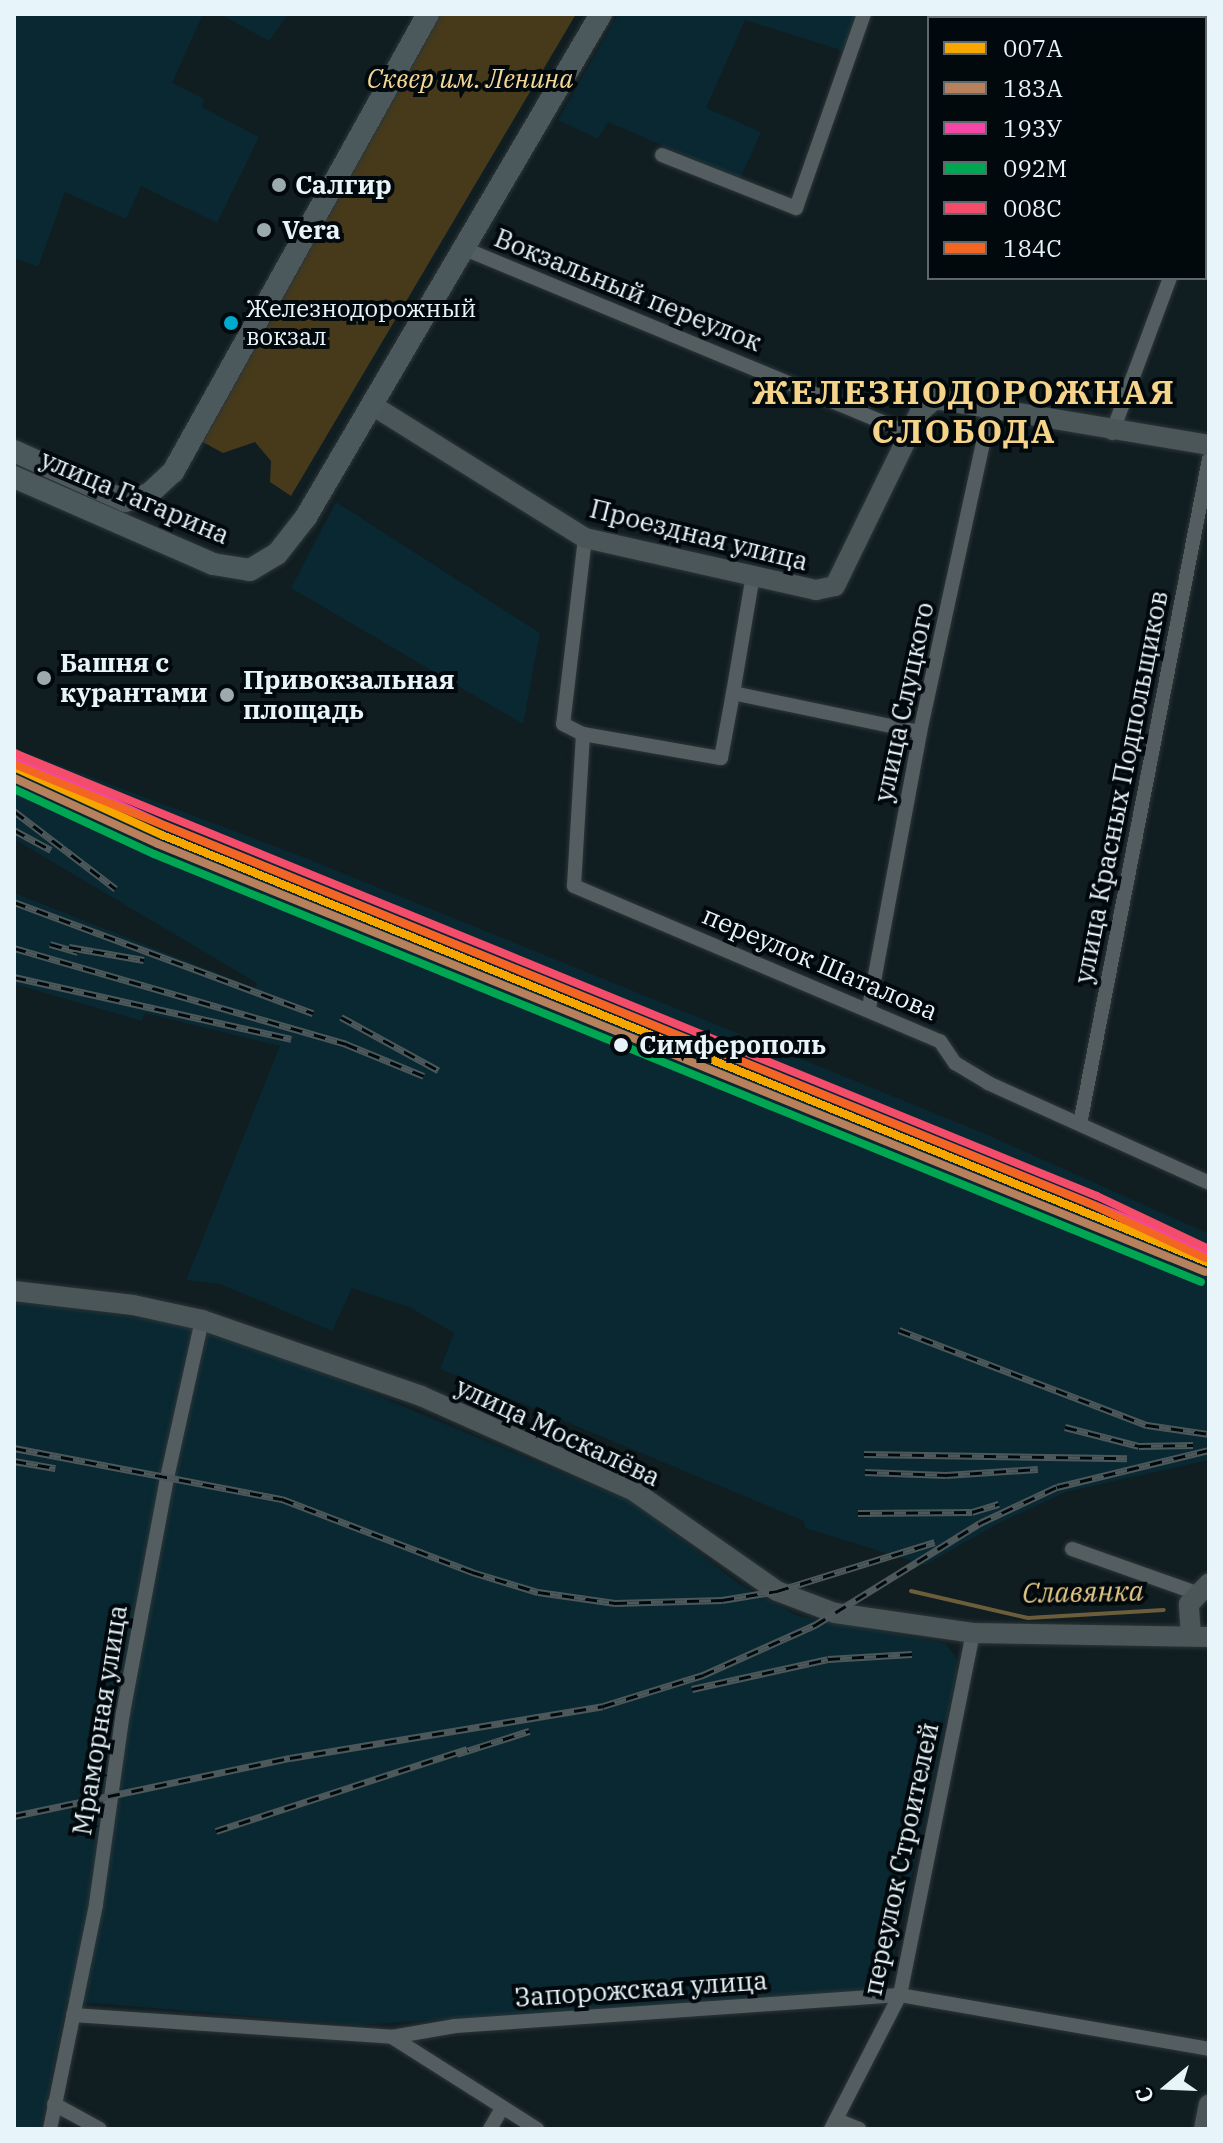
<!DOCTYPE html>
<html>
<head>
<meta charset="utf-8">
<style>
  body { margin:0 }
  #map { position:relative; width:1223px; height:2143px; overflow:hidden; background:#101d21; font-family:"IBM Plex Serif",serif }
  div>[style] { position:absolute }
  .built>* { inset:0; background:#092831 }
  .green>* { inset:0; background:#463a1b }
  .stream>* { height:4px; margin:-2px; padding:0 2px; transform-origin:2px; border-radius:2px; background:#6c5e3a }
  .roads { filter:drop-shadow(0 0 2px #2d3639) drop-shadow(0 0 2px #2d3639) }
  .street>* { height:14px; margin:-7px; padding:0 7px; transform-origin:7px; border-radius:7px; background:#545e61 }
  .secondary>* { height:20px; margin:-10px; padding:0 10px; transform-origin:10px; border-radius:10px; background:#4b5659 }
  .primary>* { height:22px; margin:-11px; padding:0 11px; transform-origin:11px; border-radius:11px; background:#4b585c }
  .rail>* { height:7px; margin-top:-3.5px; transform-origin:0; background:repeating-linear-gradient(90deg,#02090c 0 12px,#4d585a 0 24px); box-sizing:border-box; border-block:2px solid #4d585a }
  .rail-1>* { height:8px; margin:-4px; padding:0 4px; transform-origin:4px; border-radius:4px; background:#f7a600 }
  .rail-2>* { height:8px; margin:-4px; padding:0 4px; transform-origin:4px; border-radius:4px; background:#b6815c }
  .rail-3>* { height:8px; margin:-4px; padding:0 4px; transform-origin:4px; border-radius:4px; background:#f346a5 }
  .rail-4>* { height:8px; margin:-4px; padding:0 4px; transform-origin:4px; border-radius:4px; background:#00a651 }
  .rail-5>* { height:8px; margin:-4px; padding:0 4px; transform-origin:4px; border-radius:4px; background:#f44d6c }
  .rail-6>* { height:8px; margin:-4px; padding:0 4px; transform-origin:4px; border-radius:4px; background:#f26522 }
  .dots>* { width:22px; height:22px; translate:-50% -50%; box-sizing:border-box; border:4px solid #02090c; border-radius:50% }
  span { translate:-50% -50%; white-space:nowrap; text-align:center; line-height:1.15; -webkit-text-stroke:8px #02090c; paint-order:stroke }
  .bus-label { font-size:24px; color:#e7f4f9 }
  .left { translate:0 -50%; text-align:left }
  .park-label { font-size:26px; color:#f6d896; font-style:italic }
  .poi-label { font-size:26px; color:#e7f4f9; font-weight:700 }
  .street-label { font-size:26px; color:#e7f4f9 }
  .stop-label { font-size:26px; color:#e7f4f9; font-weight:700 }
  .water-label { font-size:28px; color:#e4c785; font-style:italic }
  .district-label { font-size:34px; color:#f5d389; font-weight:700; letter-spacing:2px }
  .frame { position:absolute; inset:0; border:16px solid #e7f4f9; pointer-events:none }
  .legend { position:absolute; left:927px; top:16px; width:280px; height:264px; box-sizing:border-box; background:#02090c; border:2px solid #5e676b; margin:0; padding:10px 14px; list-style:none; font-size:24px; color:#e7f4f9 }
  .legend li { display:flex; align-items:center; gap:16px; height:40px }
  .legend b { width:40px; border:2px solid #5e676b }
  .north { position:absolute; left:1127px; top:2047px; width:80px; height:80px; -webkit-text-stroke:6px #02090c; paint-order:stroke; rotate:251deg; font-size:22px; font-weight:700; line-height:32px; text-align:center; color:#e7f4f9 }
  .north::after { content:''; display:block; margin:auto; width:28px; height:36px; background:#e7f4f9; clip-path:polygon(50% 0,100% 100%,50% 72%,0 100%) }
</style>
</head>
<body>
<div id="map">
  <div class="built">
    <i style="clip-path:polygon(14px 14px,203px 14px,172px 83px,204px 99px,202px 107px,259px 137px,217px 223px,141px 186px,126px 219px,65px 192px,38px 267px,14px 258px)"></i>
    <i style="clip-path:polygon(220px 14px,288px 14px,269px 41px)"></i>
    <i style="clip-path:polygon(618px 14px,861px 14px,847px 52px,745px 20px,706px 108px,761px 132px,740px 179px,608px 122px,598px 139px,558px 120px)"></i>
    <i style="clip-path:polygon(336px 502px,540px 633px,523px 724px,291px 588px)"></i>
    <i style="clip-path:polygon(14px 748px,303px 857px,981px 1132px,1209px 1234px,1209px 1460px,1066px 1492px,999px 1523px,925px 1565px,805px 1528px,804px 1521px,440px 1369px,454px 1333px,409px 1307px,352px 1288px,332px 1331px,220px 1284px,186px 1280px,280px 1046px,145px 1013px,142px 1021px,14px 984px,14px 893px,255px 988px,257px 983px,14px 839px)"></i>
    <i style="clip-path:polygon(14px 1301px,175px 1323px,307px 1366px,634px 1503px,741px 1585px,798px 1616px,945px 1643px,957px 1659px,956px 1676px,888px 1985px,882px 1990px,359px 2025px,67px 2001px,41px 2129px,14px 2129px)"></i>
  </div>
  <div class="green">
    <i style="clip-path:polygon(439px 14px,576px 14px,291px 496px,270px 482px,271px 461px,255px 442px,223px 453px,199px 440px)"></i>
  </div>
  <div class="stream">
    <i style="left:911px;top:1591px;width:120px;rotate:13deg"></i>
    <i style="left:1028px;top:1618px;width:136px;rotate:-3.4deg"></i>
  </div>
  <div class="roads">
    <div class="street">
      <i style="left:1156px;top:18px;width:4px;rotate:-76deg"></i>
      <i style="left:662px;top:155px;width:144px;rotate:21.6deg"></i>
      <i style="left:796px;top:208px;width:206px;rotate:-70.7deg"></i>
      <i style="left:1205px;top:184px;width:12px;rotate:-70deg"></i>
      <i style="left:460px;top:247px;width:488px;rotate:22.5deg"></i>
      <i style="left:1112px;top:433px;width:165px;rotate:-69.5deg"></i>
      <i style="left:585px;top:538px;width:187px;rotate:96.7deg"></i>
      <i style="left:563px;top:724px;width:22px;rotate:27deg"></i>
      <i style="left:583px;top:734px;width:152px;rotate:93.4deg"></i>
      <i style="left:574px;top:886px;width:397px;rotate:23deg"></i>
      <i style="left:940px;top:1041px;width:27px;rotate:56deg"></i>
      <i style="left:955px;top:1063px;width:39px;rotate:31deg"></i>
      <i style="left:988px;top:1083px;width:243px;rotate:24.3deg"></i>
      <i style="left:753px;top:575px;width:120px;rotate:99.6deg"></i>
      <i style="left:733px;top:693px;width:191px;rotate:11.8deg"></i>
      <i style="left:583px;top:734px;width:140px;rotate:9.9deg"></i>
      <i style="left:721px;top:758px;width:66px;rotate:-79.5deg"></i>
      <i style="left:869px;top:1008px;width:281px;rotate:-79.5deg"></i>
      <i style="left:920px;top:732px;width:334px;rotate:-77.7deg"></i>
      <i style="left:1080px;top:1124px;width:677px;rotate:-79.02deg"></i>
      <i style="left:1072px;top:1549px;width:132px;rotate:19.5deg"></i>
      <i style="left:73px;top:2015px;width:320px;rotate:3.9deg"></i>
      <i style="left:392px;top:2037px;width:64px;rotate:-9.9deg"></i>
      <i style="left:455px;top:2026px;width:446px;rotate:-4deg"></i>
      <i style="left:900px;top:1995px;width:314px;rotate:9.9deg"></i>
      <i style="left:392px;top:2037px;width:172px;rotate:32.4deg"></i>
      <i style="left:54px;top:2104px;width:52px;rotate:28.5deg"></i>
      <i style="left:837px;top:2120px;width:24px;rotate:22deg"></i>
      <i style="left:50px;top:2129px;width:230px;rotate:-78.4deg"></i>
      <i style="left:96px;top:1904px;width:193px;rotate:-82deg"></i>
      <i style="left:123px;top:1713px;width:239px;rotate:-79.4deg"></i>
      <i style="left:167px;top:1478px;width:162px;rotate:-77.5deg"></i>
      <i style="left:490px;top:2129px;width:24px;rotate:-60deg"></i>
      <i style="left:831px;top:2129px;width:151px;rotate:-62.8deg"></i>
      <i style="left:900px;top:1995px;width:369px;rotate:-78.6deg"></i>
    </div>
    <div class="secondary">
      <i style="left:997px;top:14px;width:11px;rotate:22deg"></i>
      <i style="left:1205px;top:96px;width:4px;rotate:27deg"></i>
      <i style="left:372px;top:405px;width:251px;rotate:32deg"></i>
      <i style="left:585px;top:538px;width:237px;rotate:12.7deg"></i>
      <i style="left:816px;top:590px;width:19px;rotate:-12deg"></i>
      <i style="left:835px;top:586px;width:194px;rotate:-64deg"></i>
      <i style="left:920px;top:412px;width:20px;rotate:-41deg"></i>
      <i style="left:935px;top:399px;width:278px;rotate:9.5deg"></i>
      <i style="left:14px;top:1291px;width:120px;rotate:6.7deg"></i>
      <i style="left:133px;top:1305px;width:71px;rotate:12.3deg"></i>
      <i style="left:202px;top:1320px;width:232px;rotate:19.1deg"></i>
      <i style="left:421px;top:1396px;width:233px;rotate:24deg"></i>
      <i style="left:634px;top:1491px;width:174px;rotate:35deg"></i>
      <i style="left:777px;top:1591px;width:62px;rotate:20.8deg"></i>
      <i style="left:835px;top:1613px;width:139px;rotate:8.2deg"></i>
      <i style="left:973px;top:1633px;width:236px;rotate:1deg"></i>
      <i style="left:1191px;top:1636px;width:32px;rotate:-94deg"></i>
      <i style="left:1189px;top:1604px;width:29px;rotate:-46deg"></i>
      <i style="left:1204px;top:2129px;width:25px;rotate:-79deg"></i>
    </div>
    <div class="primary">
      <i style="left:14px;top:451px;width:122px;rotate:24.2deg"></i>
      <i style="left:125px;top:501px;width:25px;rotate:-16deg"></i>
      <i style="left:149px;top:494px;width:33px;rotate:-43deg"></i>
      <i style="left:173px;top:472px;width:524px;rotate:-60.89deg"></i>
      <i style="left:14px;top:477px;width:217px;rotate:23.6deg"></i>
      <i style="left:213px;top:564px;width:37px;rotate:9deg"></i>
      <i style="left:250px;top:570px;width:31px;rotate:-31deg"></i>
      <i style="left:277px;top:554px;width:47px;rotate:-51.9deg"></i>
      <i style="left:306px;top:517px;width:583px;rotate:-59.61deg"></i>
    </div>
  </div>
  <div class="rail">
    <i style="left:14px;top:751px;width:13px;rotate:32deg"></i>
    <i style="left:14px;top:811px;width:128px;rotate:37.4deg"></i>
    <i style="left:14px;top:830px;width:42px;rotate:28.4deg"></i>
    <i style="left:14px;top:902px;width:319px;rotate:20.4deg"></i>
    <i style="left:50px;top:944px;width:29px;rotate:16deg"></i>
    <i style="left:69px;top:947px;width:76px;rotate:9.8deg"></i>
    <i style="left:14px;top:948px;width:346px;rotate:16.1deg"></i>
    <i style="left:346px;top:1044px;width:84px;rotate:22.3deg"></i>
    <i style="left:14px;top:977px;width:284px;rotate:12.6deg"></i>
    <i style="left:341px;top:1017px;width:111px;rotate:28.7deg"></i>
    <i style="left:899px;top:1330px;width:266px;rotate:21deg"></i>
    <i style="left:1147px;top:1425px;width:63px;rotate:8.3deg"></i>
    <i style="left:1065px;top:1427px;width:76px;rotate:14.4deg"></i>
    <i style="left:1139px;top:1446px;width:54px;rotate:-1.1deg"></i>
    <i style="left:14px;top:1448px;width:273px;rotate:10.8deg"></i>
    <i style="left:282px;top:1499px;width:204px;rotate:21deg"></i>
    <i style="left:472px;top:1572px;width:69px;rotate:16.9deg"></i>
    <i style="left:538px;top:1592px;width:78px;rotate:8.1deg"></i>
    <i style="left:615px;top:1603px;width:107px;rotate:-1.6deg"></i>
    <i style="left:722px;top:1600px;width:56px;rotate:-9.3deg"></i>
    <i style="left:777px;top:1591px;width:165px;rotate:-17.2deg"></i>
    <i style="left:864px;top:1454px;width:263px;rotate:0.9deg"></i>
    <i style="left:14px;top:1461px;width:42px;rotate:9.7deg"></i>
    <i style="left:865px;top:1472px;width:81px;rotate:2.1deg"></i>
    <i style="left:946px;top:1475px;width:92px;rotate:-3.7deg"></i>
    <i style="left:858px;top:1513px;width:114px;rotate:-0.5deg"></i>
    <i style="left:972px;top:1512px;width:28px;rotate:-17deg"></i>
    <i style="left:692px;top:1689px;width:139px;rotate:-12.4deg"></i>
    <i style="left:828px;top:1659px;width:84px;rotate:-3.4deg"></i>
    <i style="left:457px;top:1754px;width:76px;rotate:-17.7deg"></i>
    <i style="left:14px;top:1816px;width:282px;rotate:-11.9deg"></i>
    <i style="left:290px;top:1758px;width:317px;rotate:-9.4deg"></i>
    <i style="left:603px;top:1706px;width:105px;rotate:-17.2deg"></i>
    <i style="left:703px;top:1675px;width:123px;rotate:-24.1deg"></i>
    <i style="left:815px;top:1625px;width:194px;rotate:-31.7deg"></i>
    <i style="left:980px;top:1523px;width:85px;rotate:-25.1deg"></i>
    <i style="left:1057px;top:1487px;width:156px;rotate:-13.7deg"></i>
    <i style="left:216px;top:1831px;width:264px;rotate:-18.1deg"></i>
  </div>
  <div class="rail-1">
    <i style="left:14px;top:767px;width:163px;rotate:24.7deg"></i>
    <i style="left:162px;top:835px;width:1131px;rotate:22.23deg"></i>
  </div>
  <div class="rail-2">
    <i style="left:14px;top:778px;width:158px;rotate:24.6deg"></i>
    <i style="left:158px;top:844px;width:1131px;rotate:22.23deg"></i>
  </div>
  <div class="rail-3">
    <i style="left:18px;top:758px;width:163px;rotate:24.7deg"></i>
    <i style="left:166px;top:826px;width:1127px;rotate:22.22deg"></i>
  </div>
  <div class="rail-4">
    <i style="left:14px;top:789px;width:154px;rotate:24.9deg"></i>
    <i style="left:154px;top:854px;width:1131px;rotate:22.23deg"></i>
  </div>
  <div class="rail-5">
    <i style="left:14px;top:753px;width:1170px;rotate:22.25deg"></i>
    <i style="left:1097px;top:1196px;width:124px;rotate:25.3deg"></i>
  </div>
  <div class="rail-6">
    <i style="left:14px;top:764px;width:1166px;rotate:22.23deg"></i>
    <i style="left:1093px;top:1205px;width:124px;rotate:25.3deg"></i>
  </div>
  <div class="dots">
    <i style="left:279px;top:185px;background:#9ca9ad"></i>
    <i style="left:264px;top:230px;background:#9ca9ad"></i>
    <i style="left:231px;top:323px;background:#00a9ce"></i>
    <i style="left:44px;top:678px;background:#9ca9ad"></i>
    <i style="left:227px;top:695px;background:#9ca9ad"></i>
    <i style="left:621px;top:1045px;background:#e7f4f9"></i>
  </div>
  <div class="bus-label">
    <span class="left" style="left:246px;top:323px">Железнодорожный<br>вокзал</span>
  </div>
  <div class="park-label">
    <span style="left:470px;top:79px">Сквер им. Ленина</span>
  </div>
  <div class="poi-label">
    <span class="left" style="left:295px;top:185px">Салгир</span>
    <span class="left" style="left:282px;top:230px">Vera</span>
    <span class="left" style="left:60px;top:678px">Башня с<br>курантами</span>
    <span class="left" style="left:243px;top:695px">Привокзальная<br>площадь</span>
  </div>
  <div class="street-label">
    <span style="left:628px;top:290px;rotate:22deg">Вокзальный переулок</span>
    <span style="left:135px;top:497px;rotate:23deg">улица Гагарина</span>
    <span style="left:699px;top:535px;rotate:14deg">Проездная улица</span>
    <span style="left:904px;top:702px;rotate:-78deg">улица Слуцкого</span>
    <span style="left:1121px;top:787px;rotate:-79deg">улица Красных Подпольщиков</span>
    <span style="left:820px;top:963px;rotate:23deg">переулок Шаталова</span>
    <span style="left:558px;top:1432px;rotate:25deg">улица Москалёва</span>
    <span style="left:100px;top:1720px;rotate:-81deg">Мраморная улица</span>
    <span style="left:901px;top:1859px;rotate:-78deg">переулок Строителей</span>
    <span style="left:641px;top:1989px;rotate:-4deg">Запорожская улица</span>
  </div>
  <div class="stop-label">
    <span class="left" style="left:639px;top:1045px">Симферополь</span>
  </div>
  <div class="water-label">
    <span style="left:1083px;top:1592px;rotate:-1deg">Славянка</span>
  </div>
  <div class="district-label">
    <span style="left:964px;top:411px">ЖЕЛЕЗНОДОРОЖНАЯ<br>СЛОБОДА</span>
  </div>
  <div class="frame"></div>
  <ul class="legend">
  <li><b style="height:10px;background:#f7a600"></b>007А</li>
  <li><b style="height:10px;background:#b6815c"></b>183А</li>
  <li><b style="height:10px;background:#f346a5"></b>193У</li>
  <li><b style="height:10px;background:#00a651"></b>092М</li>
  <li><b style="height:10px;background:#f44d6c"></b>008С</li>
  <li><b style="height:10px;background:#f26522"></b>184С</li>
  </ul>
  <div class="north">С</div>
</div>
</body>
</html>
